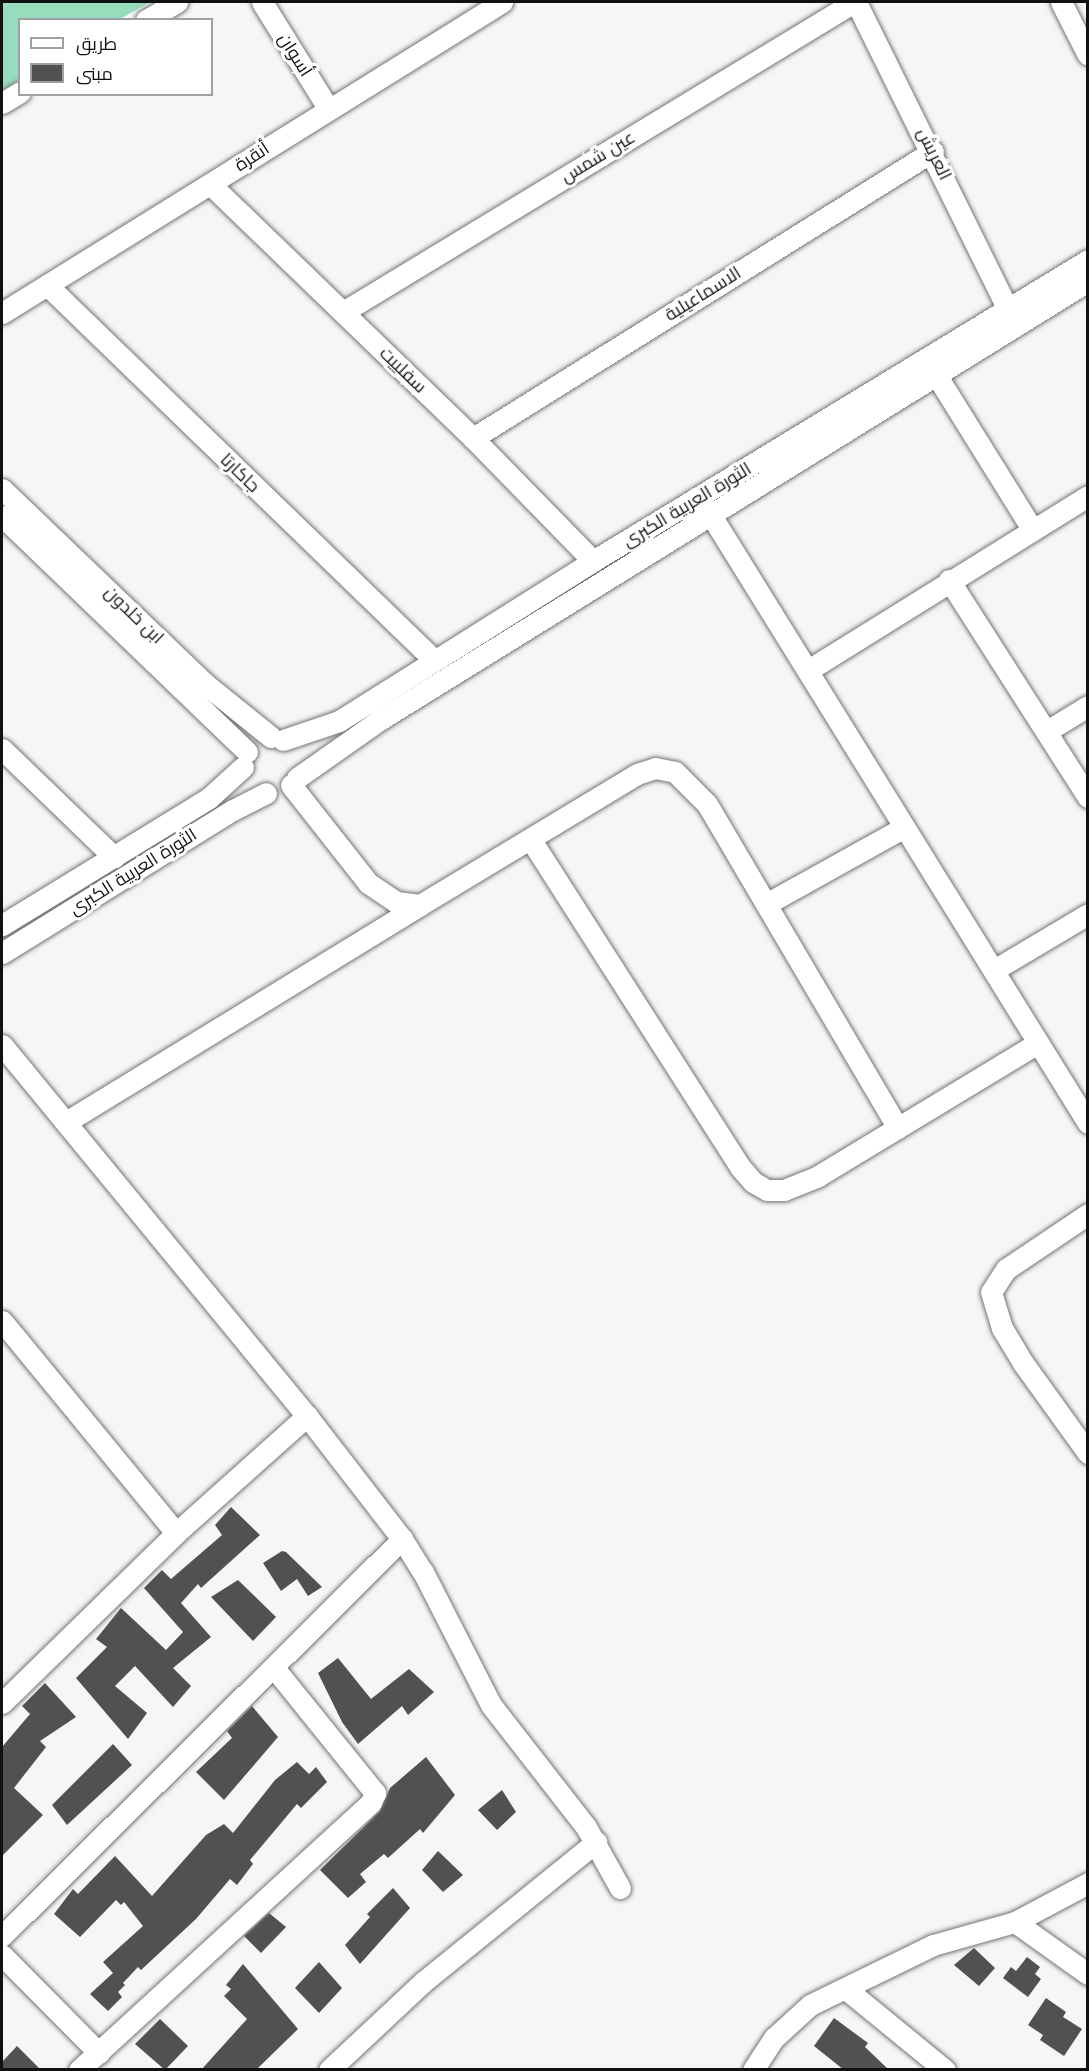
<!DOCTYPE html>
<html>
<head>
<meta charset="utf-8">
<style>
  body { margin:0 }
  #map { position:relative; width:1089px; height:2071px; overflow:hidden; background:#f5f6f8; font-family:Arial,Cairo,sans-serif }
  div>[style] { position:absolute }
  .green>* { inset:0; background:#97dcbc }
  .building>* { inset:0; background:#505153 }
  .roads { filter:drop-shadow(0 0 2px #737476) drop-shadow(0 0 2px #737476) }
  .minor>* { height:21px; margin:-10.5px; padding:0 10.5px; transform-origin:10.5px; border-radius:10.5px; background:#fff }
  span { translate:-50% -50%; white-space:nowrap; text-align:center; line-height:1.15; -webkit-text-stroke:6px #fff; paint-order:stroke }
  .street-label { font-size:18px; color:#101111 }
  .frame { position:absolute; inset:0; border:3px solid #101111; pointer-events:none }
  .legend { position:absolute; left:18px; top:18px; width:195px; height:78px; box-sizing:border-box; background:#fff; border:2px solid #9fa0a0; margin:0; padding:8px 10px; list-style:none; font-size:18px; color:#101111 }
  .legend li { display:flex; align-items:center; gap:12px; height:30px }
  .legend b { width:30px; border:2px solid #9fa0a0 }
</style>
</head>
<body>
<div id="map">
  <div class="green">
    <i style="clip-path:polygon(2px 2px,150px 2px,120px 19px,20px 20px,19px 80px,2px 91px)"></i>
  </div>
  <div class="building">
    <i style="clip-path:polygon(231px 1507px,260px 1535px,201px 1588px,198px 1584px,181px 1603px,211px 1637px,173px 1668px,191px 1686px,173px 1707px,135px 1666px,115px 1686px,147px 1713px,128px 1739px,76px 1678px,107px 1647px,96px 1639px,121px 1608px,166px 1650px,183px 1632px,144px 1588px,162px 1570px,171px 1579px,222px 1535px,215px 1525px)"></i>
    <i style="clip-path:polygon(282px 1551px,286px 1552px,322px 1587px,308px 1596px,297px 1579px,281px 1591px,263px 1563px)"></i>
    <i style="clip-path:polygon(238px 1580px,276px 1617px,253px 1641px,211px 1597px)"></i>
    <i style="clip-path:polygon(338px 1658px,371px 1699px,409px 1669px,434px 1692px,408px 1715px,402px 1706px,358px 1744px,342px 1722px,318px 1673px)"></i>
    <i style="clip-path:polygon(45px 1683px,76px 1717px,40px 1741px,46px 1747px,14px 1788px,43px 1815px,2px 1856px,2px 1747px,30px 1714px,22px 1706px)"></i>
    <i style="clip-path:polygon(252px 1706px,278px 1737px,224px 1800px,196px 1772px,232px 1738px,227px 1731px)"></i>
    <i style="clip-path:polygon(113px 1744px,132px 1765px,67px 1825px,52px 1805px)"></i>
    <i style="clip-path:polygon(426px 1757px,455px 1795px,423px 1833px,420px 1829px,388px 1858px,384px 1854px,360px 1874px,366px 1882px,348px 1898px,320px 1870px,380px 1811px,390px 1788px)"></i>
    <i style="clip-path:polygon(297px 1762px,309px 1774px,316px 1767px,327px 1782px,301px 1808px,297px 1804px,250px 1860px,253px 1864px,237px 1885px,230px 1879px,196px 1919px,141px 1970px,138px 1967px,123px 1983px,125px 1985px,118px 1992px,122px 1997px,108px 2011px,90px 1994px,113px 1973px,103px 1962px,143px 1926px,124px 1902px,121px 1905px,116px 1900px,80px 1937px,54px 1914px,73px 1889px,78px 1894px,115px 1856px,152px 1896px,206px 1835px,224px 1824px,233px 1833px,275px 1780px)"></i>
    <i style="clip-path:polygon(502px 1790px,516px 1812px,497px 1830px,478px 1810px)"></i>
    <i style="clip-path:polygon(438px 1851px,463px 1875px,443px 1892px,422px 1870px)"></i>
    <i style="clip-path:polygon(393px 1888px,410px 1908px,360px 1964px,345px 1945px,370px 1917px,367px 1914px)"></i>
    <i style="clip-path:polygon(269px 1913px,286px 1927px,261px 1953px,244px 1936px)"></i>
    <i style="clip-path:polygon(974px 1948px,995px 1968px,979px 1986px,954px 1965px)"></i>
    <i style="clip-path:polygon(1027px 1957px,1040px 1967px,1035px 1974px,1041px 1979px,1028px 1997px,1003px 1978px,1011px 1967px,1016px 1971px)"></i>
    <i style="clip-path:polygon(319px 1962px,342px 1988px,319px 2013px,295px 1988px)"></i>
    <i style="clip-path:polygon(243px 1964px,298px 2029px,256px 2070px,201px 2070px,247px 2019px,224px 1996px,231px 1989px,226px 1985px)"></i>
    <i style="clip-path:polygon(1046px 1998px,1066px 2012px,1063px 2017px,1082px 2029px,1064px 2056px,1040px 2040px,1043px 2035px,1028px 2025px)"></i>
    <i style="clip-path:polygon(834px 2018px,868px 2043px,865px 2047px,889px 2070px,844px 2070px,814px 2046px)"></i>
    <i style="clip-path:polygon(160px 2019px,188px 2046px,165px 2070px,135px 2044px)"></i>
    <i style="clip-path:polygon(17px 2046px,41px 2070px,2px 2070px,2px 2062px)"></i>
  </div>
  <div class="roads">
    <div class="minor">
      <i style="left:262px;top:2px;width:125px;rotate:58.1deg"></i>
      <i style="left:856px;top:2px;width:343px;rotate:63.7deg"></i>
      <i style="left:1061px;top:2px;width:59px;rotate:63deg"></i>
      <i style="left:146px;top:20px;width:36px;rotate:-30deg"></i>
      <i style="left:2px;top:103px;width:21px;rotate:-31deg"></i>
      <i style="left:210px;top:184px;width:366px;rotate:44deg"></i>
      <i style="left:473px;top:438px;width:172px;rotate:45.7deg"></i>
      <i style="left:47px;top:285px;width:539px;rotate:44.1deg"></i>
      <i style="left:343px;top:312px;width:598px;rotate:-31.24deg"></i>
      <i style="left:2px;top:313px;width:589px;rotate:-31.88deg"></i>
      <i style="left:935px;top:373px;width:184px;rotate:58.1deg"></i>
      <i style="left:473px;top:438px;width:542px;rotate:-31.96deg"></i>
      <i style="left:2px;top:489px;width:280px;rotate:43.8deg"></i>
      <i style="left:204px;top:683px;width:86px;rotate:38.9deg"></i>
      <i style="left:704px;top:504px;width:728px;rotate:58.19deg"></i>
      <i style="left:2px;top:516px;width:340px;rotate:43.9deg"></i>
      <i style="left:949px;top:580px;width:258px;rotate:57.4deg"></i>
      <i style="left:810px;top:669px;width:327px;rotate:-31.9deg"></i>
      <i style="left:1047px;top:731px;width:48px;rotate:-31.4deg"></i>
      <i style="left:283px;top:740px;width:59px;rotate:-18.7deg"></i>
      <i style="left:339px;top:721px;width:300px;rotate:-32.2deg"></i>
      <i style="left:593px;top:561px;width:579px;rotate:-31.3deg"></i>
      <i style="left:2px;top:749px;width:156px;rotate:44deg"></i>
      <i style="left:297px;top:778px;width:103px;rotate:-35.1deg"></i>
      <i style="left:381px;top:719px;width:832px;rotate:-31.78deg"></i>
      <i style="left:291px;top:785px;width:125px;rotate:51.8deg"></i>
      <i style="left:368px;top:883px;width:34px;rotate:34deg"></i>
      <i style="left:396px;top:902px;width:24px;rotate:7deg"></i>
      <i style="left:420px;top:905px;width:253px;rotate:-31.1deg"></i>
      <i style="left:637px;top:774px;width:19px;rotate:-18deg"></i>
      <i style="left:655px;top:768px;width:20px;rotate:11deg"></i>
      <i style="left:675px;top:772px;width:45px;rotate:45deg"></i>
      <i style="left:707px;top:804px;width:376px;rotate:59.5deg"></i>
      <i style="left:531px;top:840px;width:388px;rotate:57.4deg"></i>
      <i style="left:740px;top:1167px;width:20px;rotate:49deg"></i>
      <i style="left:753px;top:1182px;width:16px;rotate:30deg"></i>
      <i style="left:767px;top:1190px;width:17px"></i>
      <i style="left:784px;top:1190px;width:37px;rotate:-22deg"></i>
      <i style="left:818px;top:1176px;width:257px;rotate:-31.2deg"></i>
      <i style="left:768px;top:903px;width:154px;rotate:-29.1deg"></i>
      <i style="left:2px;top:925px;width:243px;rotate:-31.5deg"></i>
      <i style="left:209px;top:798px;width:46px;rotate:-42.4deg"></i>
      <i style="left:2px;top:953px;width:272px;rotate:-31.8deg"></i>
      <i style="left:233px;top:810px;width:37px;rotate:-27deg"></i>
      <i style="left:994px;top:970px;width:109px;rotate:-30.8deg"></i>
      <i style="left:2px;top:1045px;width:480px;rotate:50.6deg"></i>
      <i style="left:307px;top:1416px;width:155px;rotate:52.3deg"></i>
      <i style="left:402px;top:1539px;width:39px;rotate:58deg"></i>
      <i style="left:423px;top:1572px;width:149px;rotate:62.9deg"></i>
      <i style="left:491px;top:1705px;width:155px;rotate:52.1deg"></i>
      <i style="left:586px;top:1827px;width:70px;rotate:60.9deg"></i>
      <i style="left:66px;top:1122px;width:415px;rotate:-31.5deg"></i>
      <i style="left:1088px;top:1214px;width:99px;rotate:146.1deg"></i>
      <i style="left:1006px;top:1269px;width:27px;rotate:123deg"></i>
      <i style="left:991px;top:1292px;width:38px;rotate:73deg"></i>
      <i style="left:1002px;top:1328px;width:41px;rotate:59deg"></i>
      <i style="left:1023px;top:1363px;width:111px;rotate:54.2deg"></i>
      <i style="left:2px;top:1321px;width:274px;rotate:50.6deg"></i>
      <i style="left:2px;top:1703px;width:243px;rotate:-44.3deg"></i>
      <i style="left:176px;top:1533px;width:176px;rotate:-41.8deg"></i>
      <i style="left:1015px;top:1922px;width:90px;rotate:35.5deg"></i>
      <i style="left:2px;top:1936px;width:564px;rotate:-44.78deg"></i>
      <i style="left:2px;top:1955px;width:138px;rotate:45.3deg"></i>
      <i style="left:846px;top:1989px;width:128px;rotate:39.3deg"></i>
      <i style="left:79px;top:2070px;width:396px;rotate:-42.5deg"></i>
      <i style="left:371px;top:1802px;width:10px;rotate:-66deg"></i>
      <i style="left:375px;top:1793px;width:161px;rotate:-128.9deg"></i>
      <i style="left:329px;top:2070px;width:129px;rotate:-43.1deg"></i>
      <i style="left:423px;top:1982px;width:223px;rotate:-39deg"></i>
      <i style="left:753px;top:2070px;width:38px;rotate:-57deg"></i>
      <i style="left:774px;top:2038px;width:49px;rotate:-42.5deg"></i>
      <i style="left:810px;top:2005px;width:137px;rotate:-26deg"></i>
      <i style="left:933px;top:1945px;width:85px;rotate:-15.7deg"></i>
      <i style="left:1015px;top:1922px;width:83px;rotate:-28.1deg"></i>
    </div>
  </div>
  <div class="street-label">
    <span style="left:295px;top:55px;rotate:58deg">أسوان</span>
    <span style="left:934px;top:154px;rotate:64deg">العريش</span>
    <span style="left:252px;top:157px;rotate:-33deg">أنقرة</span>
    <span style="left:598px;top:157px;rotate:-31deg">عين شمس</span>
    <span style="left:703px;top:294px;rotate:-32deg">الاسماعيلية</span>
    <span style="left:403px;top:370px;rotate:44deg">سفلييت</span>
    <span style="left:240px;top:473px;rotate:44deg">جاكارتا</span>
    <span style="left:687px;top:505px;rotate:-31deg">الثورة العربية الكبرى</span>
    <span style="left:134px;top:615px;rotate:44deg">ابن خلدون</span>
    <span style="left:133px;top:872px;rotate:-32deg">الثورة العربية الكبرى</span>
  </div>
  <div class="frame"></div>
  <ul class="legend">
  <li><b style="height:8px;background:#fff"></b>طريق</li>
  <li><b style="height:16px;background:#505153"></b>مبنى</li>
  </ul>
</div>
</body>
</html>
